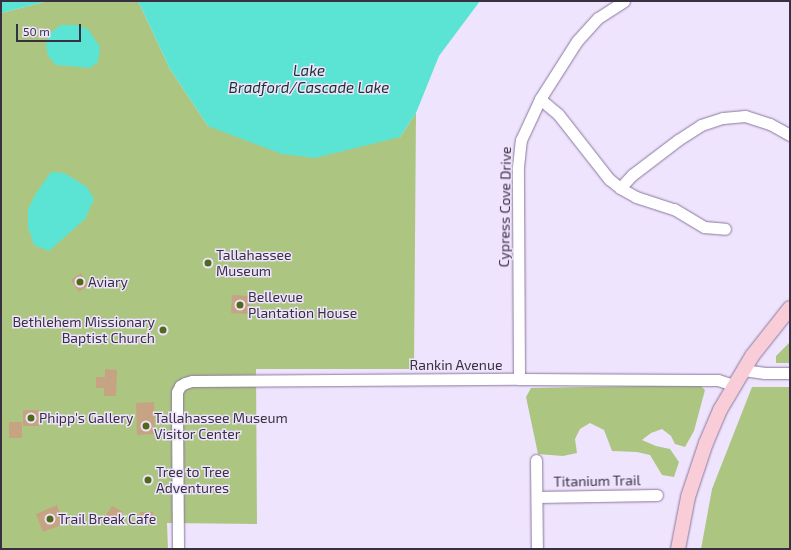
<!DOCTYPE html>
<html>
<head>
<meta charset="utf-8">
<style>
  body { margin:0 }
  #map { position:relative; width:791px; height:550px; overflow:hidden; background:#efe4fd; font-family:"Exo 2",sans-serif }
  div>[style] { position:absolute }
  .green>* { inset:0; background:#acc682 }
  .water>* { inset:0; background:#5be3d4 }
  .building>* { inset:0; background:#c5a383 }
  .roads { filter:drop-shadow(0 0 1px #89789e) drop-shadow(0 0 1px #89789e) }
  .minor>* { height:11px; margin:-5.5px; padding:0 5.5px; transform-origin:5.5px; border-radius:5.5px; background:#fff }
  .major>* { height:14px; margin:-7px; padding:0 7px; transform-origin:7px; border-radius:7px; background:#f9cdd7 }
  .dots>* { width:11px; height:11px; translate:-50% -50%; box-sizing:border-box; border:2px solid #efe4fd; border-radius:50% }
  span { translate:-50% -50%; white-space:nowrap; text-align:center; line-height:1.15; -webkit-text-stroke:3px #efe4fd; paint-order:stroke }
  .street-label { font-size:14px; color:#383041 }
  .poi-label { font-size:14px; color:#383041 }
  .left { translate:0 -50%; text-align:left }
  .right { translate:-100% -50%; text-align:right }
  .water-label { font-size:15px; color:#19302d; font-style:italic }
  .frame { position:absolute; inset:0; border:2px solid #383041; pointer-events:none }
  .scale { position:absolute; left:16px; top:24px; width:65px; height:18px; box-sizing:border-box; border:2px solid #383041; border-top:0; padding-left:5px; font-size:12px; line-height:14px; white-space:nowrap; color:#383041; -webkit-text-stroke:3px #efe4fd; paint-order:stroke }
</style>
</head>
<body>
<div id="map">
  <div class="green">
    <i style="clip-path:polygon(48px 1px,137px 1px,140px 5px,170px 69px,208px 126px,400px 137px,416px 113px,414px 369px,256px 369px,257px 524px,167px 523px,168px 549px,1px 549px,1px 13px)"></i>
    <i style="clip-path:polygon(790px 342px,790px 363px,776px 363px,776px 356px)"></i>
    <i style="clip-path:polygon(700px 385px,705px 390px,694px 431px,685px 447px,675px 444px,671px 436px,662px 429px,651px 433px,642px 440px,656px 446px,670px 449px,679px 462px,674px 477px,662px 475px,650px 455px,637px 452px,612px 451px,604px 430px,590px 423px,580px 429px,575px 439px,577px 453px,563px 456px,538px 454px,526px 397px,531px 388px)"></i>
    <i style="clip-path:polygon(752px 387px,790px 387px,790px 549px,701px 549px,712px 489px)"></i>
  </div>
  <div class="water">
    <i style="clip-path:polygon(1px 1px,48px 1px,1px 13px)"></i>
    <i style="clip-path:polygon(137px 1px,480px 1px,439px 56px,416px 113px,400px 137px,315px 158px,282px 154px,208px 126px,170px 69px,140px 5px)"></i>
    <i style="clip-path:polygon(61px 25px,77px 25px,88px 29px,100px 47px,98px 62px,90px 68px,56px 65px,48px 56px,46px 45px,49px 34px)"></i>
    <i style="clip-path:polygon(51px 172px,64px 173px,87px 187px,94px 199px,85px 219px,49px 251px,34px 245px,28px 227px,28px 209px,35px 195px)"></i>
  </div>
  <div class="building">
    <i style="clip-path:polygon(81px 273px,88px 285px,79px 292px,71px 280px)"></i>
    <i style="clip-path:polygon(232px 295px,250px 296px,249px 314px,231px 313px)"></i>
    <i style="clip-path:polygon(105px 369px,117px 370px,116px 396px,104px 396px,104px 388px,96px 388px,96px 377px,105px 377px)"></i>
    <i style="clip-path:polygon(154px 402px,155px 434px,137px 435px,136px 403px)"></i>
    <i style="clip-path:polygon(23px 410px,39px 410px,39px 426px,23px 426px)"></i>
    <i style="clip-path:polygon(9px 422px,22px 422px,22px 438px,9px 438px)"></i>
    <i style="clip-path:polygon(57px 505px,64px 524px,43px 532px,36px 514px)"></i>
    <i style="clip-path:polygon(112px 506px,123px 512px,117px 521px,106px 515px)"></i>
    <i style="clip-path:polygon(140px 512px,153px 512px,153px 520px,140px 521px)"></i>
  </div>
  <div class="roads">
    <div class="minor">
      <i style="left:540px;top:99px;width:23px;rotate:40deg"></i>
      <i style="left:558px;top:114px;width:83px;rotate:51.9deg"></i>
      <i style="left:609px;top:179px;width:14px;rotate:39deg"></i>
      <i style="left:620px;top:188px;width:18px;rotate:29deg"></i>
      <i style="left:636px;top:197px;width:40px;rotate:18deg"></i>
      <i style="left:674px;top:209px;width:35px;rotate:31deg"></i>
      <i style="left:704px;top:227px;width:21px;rotate:5deg"></i>
      <i style="left:620px;top:188px;width:18px;rotate:-47deg"></i>
      <i style="left:632px;top:175px;width:58px;rotate:-37.3deg"></i>
      <i style="left:678px;top:140px;width:27px;rotate:-33deg"></i>
      <i style="left:701px;top:125px;width:23px;rotate:-18deg"></i>
      <i style="left:723px;top:118px;width:22px;rotate:-5deg"></i>
      <i style="left:745px;top:116px;width:26px;rotate:18deg"></i>
      <i style="left:770px;top:124px;width:23px;rotate:29deg"></i>
      <i style="left:743px;top:370px;width:22px;rotate:8deg"></i>
      <i style="left:765px;top:373px;width:25px"></i>
      <i style="left:519px;top:379px;width:212px;rotate:-90.3deg"></i>
      <i style="left:518px;top:167px;width:27px;rotate:-84deg"></i>
      <i style="left:521px;top:140px;width:45px;rotate:-65.1deg"></i>
      <i style="left:540px;top:99px;width:69px;rotate:-57.5deg"></i>
      <i style="left:577px;top:41px;width:31px;rotate:-48deg"></i>
      <i style="left:598px;top:18px;width:31px;rotate:-33deg"></i>
      <i style="left:536px;top:460px;width:89px;rotate:89.4deg"></i>
      <i style="left:537px;top:497px;width:120px;rotate:-1deg"></i>
      <i style="left:178px;top:549px;width:149px;rotate:-90.4deg"></i>
      <i style="left:177px;top:400px;width:8px;rotate:-90deg"></i>
      <i style="left:177px;top:392px;width:7px;rotate:-63deg"></i>
      <i style="left:180px;top:386px;width:6px;rotate:-31deg"></i>
      <i style="left:185px;top:383px;width:7px;rotate:-16deg"></i>
      <i style="left:192px;top:381px;width:327px;rotate:-0.4deg"></i>
      <i style="left:519px;top:379px;width:199px;rotate:0.3deg"></i>
      <i style="left:718px;top:380px;width:16px;rotate:18deg"></i>
    </div>
    <div class="major">
      <i style="left:678px;top:549px;width:53px;rotate:-79.1deg"></i>
      <i style="left:688px;top:497px;width:57px;rotate:-71.6deg"></i>
      <i style="left:706px;top:443px;width:36px;rotate:-67deg"></i>
      <i style="left:720px;top:410px;width:63px;rotate:-59.3deg"></i>
      <i style="left:752px;top:356px;width:61px;rotate:-51.6deg"></i>
    </div>
  </div>
  <div class="dots">
    <i style="left:208px;top:263px;background:#516a1a"></i>
    <i style="left:80px;top:282px;background:#516a1a"></i>
    <i style="left:240px;top:305px;background:#516a1a"></i>
    <i style="left:163px;top:330px;background:#516a1a"></i>
    <i style="left:31px;top:418px;background:#516a1a"></i>
    <i style="left:146px;top:426px;background:#516a1a"></i>
    <i style="left:148px;top:480px;background:#516a1a"></i>
    <i style="left:50px;top:519px;background:#516a1a"></i>
  </div>
  <div class="street-label">
    <span style="left:505px;top:207px;rotate:-89deg">Cypress Cove Drive</span>
    <span style="left:456px;top:365px">Rankin Avenue</span>
    <span style="left:597px;top:481px;rotate:-1deg">Titanium Trail</span>
  </div>
  <div class="poi-label">
    <span class="left" style="left:216px;top:263px">Tallahassee<br>Museum</span>
    <span class="left" style="left:88px;top:282px">Aviary</span>
    <span class="left" style="left:248px;top:305px">Bellevue<br>Plantation House</span>
    <span class="right" style="left:155px;top:330px">Bethlehem Missionary<br>Baptist Church</span>
    <span class="left" style="left:39px;top:418px">Phipp's Gallery</span>
    <span class="left" style="left:154px;top:426px">Tallahassee Museum<br>Visitor Center</span>
    <span class="left" style="left:156px;top:480px">Tree to Tree<br>Adventures</span>
    <span class="left" style="left:58px;top:519px">Trail Break Cafe</span>
  </div>
  <div class="water-label">
    <span style="left:309px;top:79px">Lake<br>Bradford/Cascade Lake</span>
  </div>
  <div class="frame"></div>
  <div class="scale">50 m</div>
</div>
</body>
</html>
